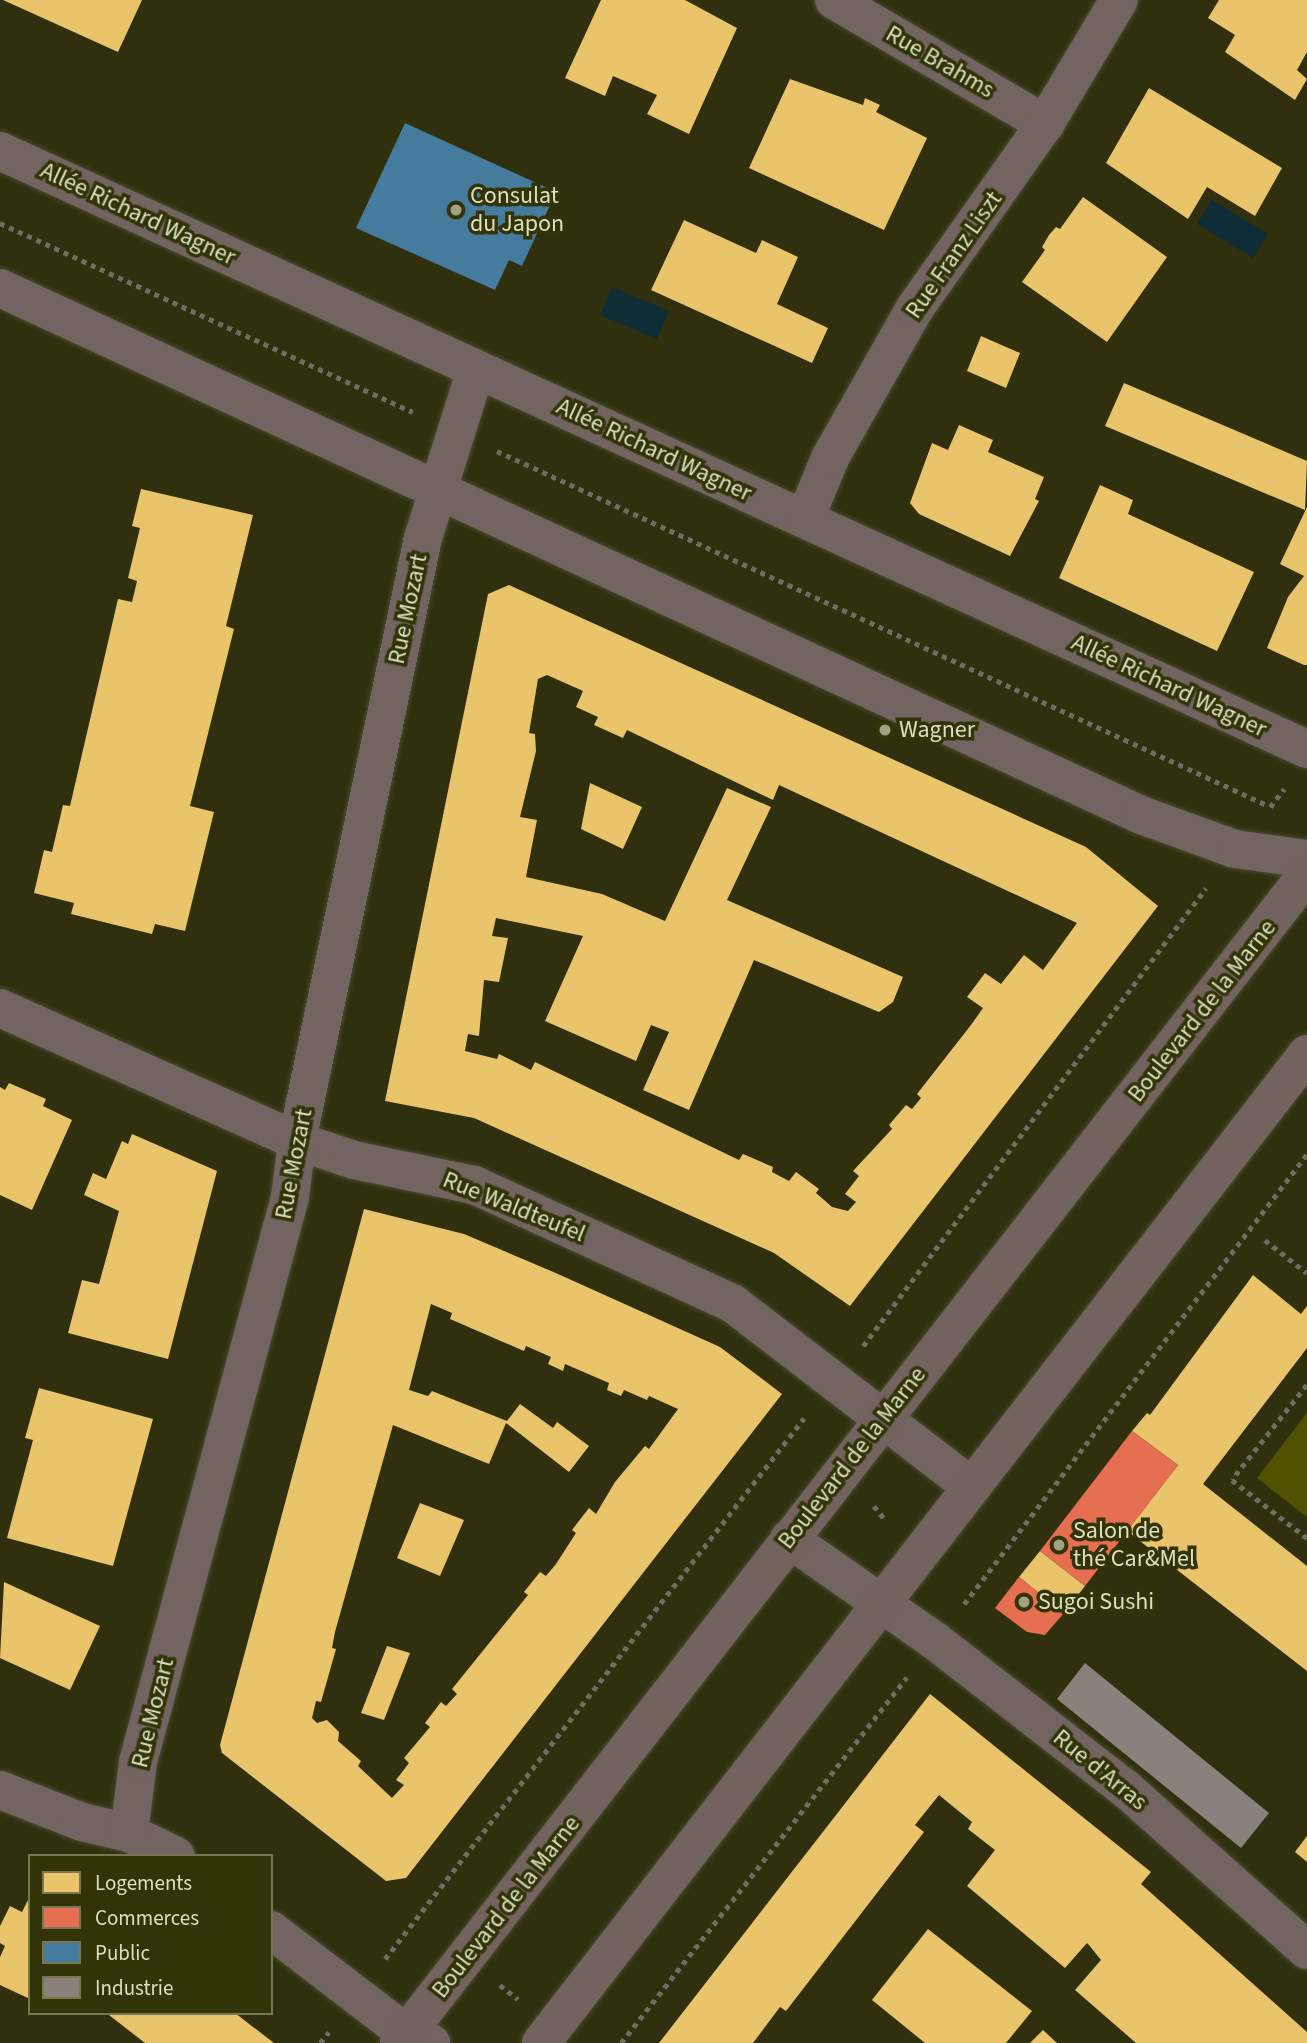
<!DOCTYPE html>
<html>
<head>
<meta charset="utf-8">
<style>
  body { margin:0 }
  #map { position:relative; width:1307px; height:2043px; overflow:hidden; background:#30300f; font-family:"Source Sans 3",sans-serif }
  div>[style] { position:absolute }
  .green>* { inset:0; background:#515102 }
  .water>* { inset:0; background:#0f2d36 }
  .homes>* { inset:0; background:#e9c46a }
  .shops>* { inset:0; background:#e76f51 }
  .public>* { inset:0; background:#457b9d }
  .industry>* { inset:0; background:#8a817c }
  .path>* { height:4.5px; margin-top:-2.25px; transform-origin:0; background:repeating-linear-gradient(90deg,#736a63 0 5px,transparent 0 10px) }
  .roads { filter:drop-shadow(0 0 2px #49492e) drop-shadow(0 0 2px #49492e) }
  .street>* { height:38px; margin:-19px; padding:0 19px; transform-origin:19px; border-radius:19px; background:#716461 }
  .secondary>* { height:38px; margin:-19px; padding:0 19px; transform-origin:19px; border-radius:19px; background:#72635e }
  .dots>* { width:19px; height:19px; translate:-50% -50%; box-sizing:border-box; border:4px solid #333308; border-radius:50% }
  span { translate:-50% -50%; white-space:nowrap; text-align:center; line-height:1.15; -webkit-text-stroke:7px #333308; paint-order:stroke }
  .street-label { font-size:24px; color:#dddfc2 }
  .poi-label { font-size:24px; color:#dddfc2 }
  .left { translate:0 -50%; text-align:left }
  .legend { position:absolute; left:28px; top:1854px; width:245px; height:161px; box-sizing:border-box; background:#333308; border:2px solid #777852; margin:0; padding:9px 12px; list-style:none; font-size:21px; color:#dddfc2 }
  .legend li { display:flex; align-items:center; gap:14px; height:35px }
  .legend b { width:35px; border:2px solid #777852 }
</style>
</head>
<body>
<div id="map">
  <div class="green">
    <i style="clip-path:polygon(1307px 1413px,1307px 1517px,1257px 1478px)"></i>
  </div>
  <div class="water">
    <i style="clip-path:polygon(1212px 200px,1268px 234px,1253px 258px,1197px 224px)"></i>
    <i style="clip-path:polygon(612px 287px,669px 311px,657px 339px,600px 315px)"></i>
  </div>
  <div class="homes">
    <i style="clip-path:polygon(3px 0,142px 0,118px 52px)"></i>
    <i style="clip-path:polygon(601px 0,685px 0,737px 28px,689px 134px,647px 114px,657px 95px,613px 76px,605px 96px,565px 78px)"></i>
    <i style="clip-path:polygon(1219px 0,1307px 0,1307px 52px,1297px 70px,1307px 79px,1295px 100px,1225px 52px,1235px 35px,1208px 18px)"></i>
    <i style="clip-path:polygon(790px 79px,863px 105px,865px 98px,880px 105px,876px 112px,927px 138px,884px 230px,749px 168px)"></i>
    <i style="clip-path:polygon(1149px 88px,1282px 168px,1255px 216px,1207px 187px,1188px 219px,1106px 163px)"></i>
    <i style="clip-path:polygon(1083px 197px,1167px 257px,1107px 342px,1022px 282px,1045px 250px,1042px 247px,1049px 235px,1056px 227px,1060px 229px)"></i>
    <i style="clip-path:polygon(684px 220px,756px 253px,762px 240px,798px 257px,777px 304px,828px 328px,812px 363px,651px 290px)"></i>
    <i style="clip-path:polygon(981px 336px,1020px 353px,1006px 388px,967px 371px)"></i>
    <i style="clip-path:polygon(1124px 383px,1307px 461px,1305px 510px,1105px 426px)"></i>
    <i style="clip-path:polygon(959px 425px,993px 440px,988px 452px,1044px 477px,1035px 499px,1039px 501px,1010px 556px,919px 514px,910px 503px,932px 443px,948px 450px)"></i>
    <i style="clip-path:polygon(1100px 485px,1133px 500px,1128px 514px,1254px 572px,1217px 651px,1059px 578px)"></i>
    <i style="clip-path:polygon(141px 489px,253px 515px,226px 626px,234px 629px,190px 806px,214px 812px,185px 931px,155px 924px,152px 934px,71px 914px,74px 903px,34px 893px,44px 850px,52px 852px,63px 805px,70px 806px,118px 599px,132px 602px,134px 594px,137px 581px,128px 578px,140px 528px,132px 526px)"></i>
    <i style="clip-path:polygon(1307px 507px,1307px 665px,1304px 665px,1267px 648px,1288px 597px,1304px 576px,1280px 564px)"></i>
    <i style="clip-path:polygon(evenodd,509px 585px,1086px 847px,1158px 906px,850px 1306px,774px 1253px,474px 1118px,385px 1101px,488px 594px,509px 585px,547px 675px,583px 691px,576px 707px,598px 717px,594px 725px,623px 738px,627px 730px,773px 800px,779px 785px,1077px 923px,1043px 970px,1024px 955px,1001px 984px,985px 973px,967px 997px,983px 1008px,971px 1025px,917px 1094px,921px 1098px,912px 1109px,906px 1105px,889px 1125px,892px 1129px,853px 1171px,859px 1176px,845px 1194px,856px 1202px,848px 1211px,832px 1207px,816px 1193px,819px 1189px,796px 1172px,789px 1181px,772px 1172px,773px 1167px,743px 1154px,739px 1160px,535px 1062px,531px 1070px,499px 1054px,497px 1059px,465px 1051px,468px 1034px,479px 1036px,484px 980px,499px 982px,508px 938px,492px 936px,496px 918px,583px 936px,545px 1021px,636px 1061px,651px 1025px,669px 1032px,643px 1090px,689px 1110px,754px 960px,879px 1012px,893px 1002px,903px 977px,727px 900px,771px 807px,727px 788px,665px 921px,602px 894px,526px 877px,537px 820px,520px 817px,536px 751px,535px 734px,529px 733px,538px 679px,547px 675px)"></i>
    <i style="clip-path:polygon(590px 783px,642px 807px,623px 849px,581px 829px)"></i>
    <i style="clip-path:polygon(9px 1083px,46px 1099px,43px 1106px,72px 1120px,32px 1210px,0 1195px,0 1087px,5px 1090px)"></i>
    <i style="clip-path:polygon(132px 1134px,217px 1171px,168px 1359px,68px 1333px,82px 1280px,99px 1284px,119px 1211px,84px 1195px,93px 1173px,106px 1179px,122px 1141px,128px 1144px)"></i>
    <i style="clip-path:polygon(evenodd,364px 1209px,464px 1234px,558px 1274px,720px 1347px,782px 1394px,406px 1878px,386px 1881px,222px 1753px,220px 1745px,364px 1209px,431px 1304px,452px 1313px,450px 1319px,524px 1351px,526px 1346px,551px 1357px,548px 1364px,563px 1371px,565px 1364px,609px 1383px,607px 1390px,621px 1396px,624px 1390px,647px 1400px,649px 1396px,678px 1409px,649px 1449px,645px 1446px,615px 1482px,596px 1514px,589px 1508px,572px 1530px,576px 1533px,556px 1564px,546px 1576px,540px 1572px,524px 1592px,528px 1595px,452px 1689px,457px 1694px,446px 1706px,441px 1702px,425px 1723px,430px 1727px,404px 1758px,409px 1763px,396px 1780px,404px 1785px,392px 1798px,358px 1766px,361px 1761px,338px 1741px,339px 1732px,327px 1720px,317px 1723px,312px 1718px,316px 1701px,321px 1702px,336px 1649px,332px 1648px,335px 1632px,393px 1425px,489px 1464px,506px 1423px,569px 1472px,589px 1446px,557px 1422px,553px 1428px,520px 1404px,507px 1421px,432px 1391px,428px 1396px,409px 1390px,431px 1304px)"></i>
    <i style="clip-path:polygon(1253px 1275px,1301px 1314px,1307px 1306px,1307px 1348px,1203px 1484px,1307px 1566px,1307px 1671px,1127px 1531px,1178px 1465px,1132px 1431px,1147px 1413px,1150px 1415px)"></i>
    <i style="clip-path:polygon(39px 1388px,153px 1419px,113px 1566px,7px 1538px,33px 1440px,25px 1438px)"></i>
    <i style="clip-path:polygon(420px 1503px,464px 1520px,440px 1576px,397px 1558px)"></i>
    <i style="clip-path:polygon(1040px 1551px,1085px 1586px,1064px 1613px,1019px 1577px)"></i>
    <i style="clip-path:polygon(4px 1582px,100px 1626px,70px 1690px,0 1658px)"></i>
    <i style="clip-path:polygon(387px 1646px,410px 1653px,384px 1720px,361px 1713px)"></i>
    <i style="clip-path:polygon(930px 1694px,1151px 1872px,1141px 1884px,1307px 2032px,1307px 2043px,1136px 2043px,1075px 1990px,1101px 1960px,1089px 1945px,1087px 1943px,1065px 1968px,967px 1886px,995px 1850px,968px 1829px,972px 1822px,939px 1795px,915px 1825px,924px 1832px,786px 2011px,780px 2007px,753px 2043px,659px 2043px)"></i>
    <i style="clip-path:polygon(1307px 1836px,1307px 1862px,1295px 1852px)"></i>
    <i style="clip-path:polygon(30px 1896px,30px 1999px,0 1985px,0 1957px,5px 1946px,0 1943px,0 1926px,10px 1906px,22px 1912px)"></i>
    <i style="clip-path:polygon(928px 1929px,1032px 2011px,1006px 2043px,925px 2043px,872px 2000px)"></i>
    <i style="clip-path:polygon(235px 2013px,274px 2043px,145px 2043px,109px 2015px)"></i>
    <i style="clip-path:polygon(1043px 2030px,1057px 2043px,1030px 2043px)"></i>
  </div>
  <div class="shops">
    <i style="clip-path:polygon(1132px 1431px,1178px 1465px,1085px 1586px,1040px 1551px)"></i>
    <i style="clip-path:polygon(1019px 1577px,1064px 1613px,1045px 1635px,1027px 1632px,995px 1608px)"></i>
  </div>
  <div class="public">
    <i style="clip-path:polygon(405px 123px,556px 192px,522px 266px,509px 260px,495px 290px,356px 228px)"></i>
  </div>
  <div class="industry">
    <i style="clip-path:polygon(1085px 1663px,1269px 1813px,1241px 1848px,1057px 1699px)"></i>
  </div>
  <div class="path">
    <i style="left:0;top:223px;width:454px;rotate:24.6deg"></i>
    <i style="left:497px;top:451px;width:845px;rotate:24.69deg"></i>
    <i style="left:1270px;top:807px;width:23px;rotate:-52deg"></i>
    <i style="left:1265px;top:1240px;width:53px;rotate:38.2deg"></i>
    <i style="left:863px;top:1346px;width:572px;rotate:-53.17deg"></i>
    <i style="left:1307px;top:1385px;width:121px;rotate:128.3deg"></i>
    <i style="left:1232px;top:1480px;width:95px;rotate:37.7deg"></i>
    <i style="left:874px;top:1506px;width:19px;rotate:51deg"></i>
    <i style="left:964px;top:1604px;width:566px;rotate:-52.68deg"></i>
    <i style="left:385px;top:1959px;width:684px;rotate:-52.24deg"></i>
    <i style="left:500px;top:1985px;width:23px;rotate:38deg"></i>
    <i style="left:320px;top:2043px;width:14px;rotate:-51deg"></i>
    <i style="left:621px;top:2043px;width:464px;rotate:-52deg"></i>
  </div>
  <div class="roads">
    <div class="street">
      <i style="left:834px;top:0;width:245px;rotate:30.4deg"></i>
      <i style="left:0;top:151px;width:1437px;rotate:24.59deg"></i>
      <i style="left:0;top:288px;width:1257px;rotate:24.79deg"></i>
      <i style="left:1141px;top:815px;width:100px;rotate:19.9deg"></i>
      <i style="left:1235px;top:849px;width:73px;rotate:7.9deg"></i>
      <i style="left:805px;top:519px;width:66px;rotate:-67.7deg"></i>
      <i style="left:830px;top:458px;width:172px;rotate:-60.5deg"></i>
      <i style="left:915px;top:308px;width:225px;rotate:-54.8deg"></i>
      <i style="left:1045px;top:124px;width:144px;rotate:-59.2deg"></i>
      <i style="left:0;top:1008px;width:325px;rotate:24.1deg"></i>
      <i style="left:297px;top:1141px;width:60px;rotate:18.4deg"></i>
      <i style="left:354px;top:1160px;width:123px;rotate:11.8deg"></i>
      <i style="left:474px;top:1185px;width:284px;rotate:24.6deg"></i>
      <i style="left:732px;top:1303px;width:302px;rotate:37.5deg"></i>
      <i style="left:789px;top:1539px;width:178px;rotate:34.9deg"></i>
      <i style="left:935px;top:1641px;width:242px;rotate:37.8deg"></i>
      <i style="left:1126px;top:1789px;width:242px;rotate:41.7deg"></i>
      <i style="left:0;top:1790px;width:88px;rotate:21.3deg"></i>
      <i style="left:82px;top:1822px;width:48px;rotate:13.2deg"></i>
      <i style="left:129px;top:1833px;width:52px;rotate:26.1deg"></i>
      <i style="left:129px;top:1833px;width:72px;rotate:-82.8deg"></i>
      <i style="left:138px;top:1762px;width:585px;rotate:-74.94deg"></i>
      <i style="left:290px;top:1197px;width:56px;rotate:-82.9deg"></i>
      <i style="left:297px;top:1141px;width:616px;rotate:-78.2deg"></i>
      <i style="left:423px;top:538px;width:177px;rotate:-72.6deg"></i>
      <i style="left:271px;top:1930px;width:171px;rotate:37.4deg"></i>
      <i style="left:407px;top:2034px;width:26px;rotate:21deg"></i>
    </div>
    <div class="secondary">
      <i style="left:399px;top:2043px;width:1480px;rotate:-52.16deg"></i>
      <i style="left:541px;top:2043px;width:1251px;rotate:-52.24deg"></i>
    </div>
  </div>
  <div class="dots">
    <i style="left:456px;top:210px;background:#a0a283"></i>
    <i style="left:885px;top:730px;background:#a0a283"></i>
    <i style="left:1059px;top:1545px;background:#a0a283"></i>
    <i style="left:1024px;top:1602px;background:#a0a283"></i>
  </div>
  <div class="street-label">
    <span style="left:940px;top:62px;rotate:30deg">Rue Brahms</span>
    <span style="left:138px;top:214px;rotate:25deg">Allée Richard Wagner</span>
    <span style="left:954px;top:255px;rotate:-55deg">Rue Franz Liszt</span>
    <span style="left:654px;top:450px;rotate:25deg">Allée Richard Wagner</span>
    <span style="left:408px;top:609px;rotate:-78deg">Rue Mozart</span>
    <span style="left:1169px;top:686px;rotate:25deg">Allée Richard Wagner</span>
    <span style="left:1202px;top:1011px;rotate:-52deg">Boulevard de la Marne</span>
    <span style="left:294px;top:1164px;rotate:-79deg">Rue Mozart</span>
    <span style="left:514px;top:1207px;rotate:22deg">Rue Waldteufel</span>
    <span style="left:852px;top:1458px;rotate:-52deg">Boulevard de la Marne</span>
    <span style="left:153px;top:1713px;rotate:-76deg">Rue Mozart</span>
    <span style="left:1100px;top:1770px;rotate:39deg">Rue d'Arras</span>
    <span style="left:506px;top:1907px;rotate:-52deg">Boulevard de la Marne</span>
  </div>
  <div class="poi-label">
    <span class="left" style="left:470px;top:210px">Consulat<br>du Japon</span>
    <span class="left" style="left:899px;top:730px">Wagner</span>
    <span class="left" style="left:1073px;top:1545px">Salon de<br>thé Car&amp;Mel</span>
    <span class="left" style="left:1038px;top:1602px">Sugoi Sushi</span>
  </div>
  <ul class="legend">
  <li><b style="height:19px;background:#e9c46a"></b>Logements</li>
  <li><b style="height:19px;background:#e76f51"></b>Commerces</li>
  <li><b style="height:19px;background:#457b9d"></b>Public</li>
  <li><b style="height:19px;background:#8a817c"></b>Industrie</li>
  </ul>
</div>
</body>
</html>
